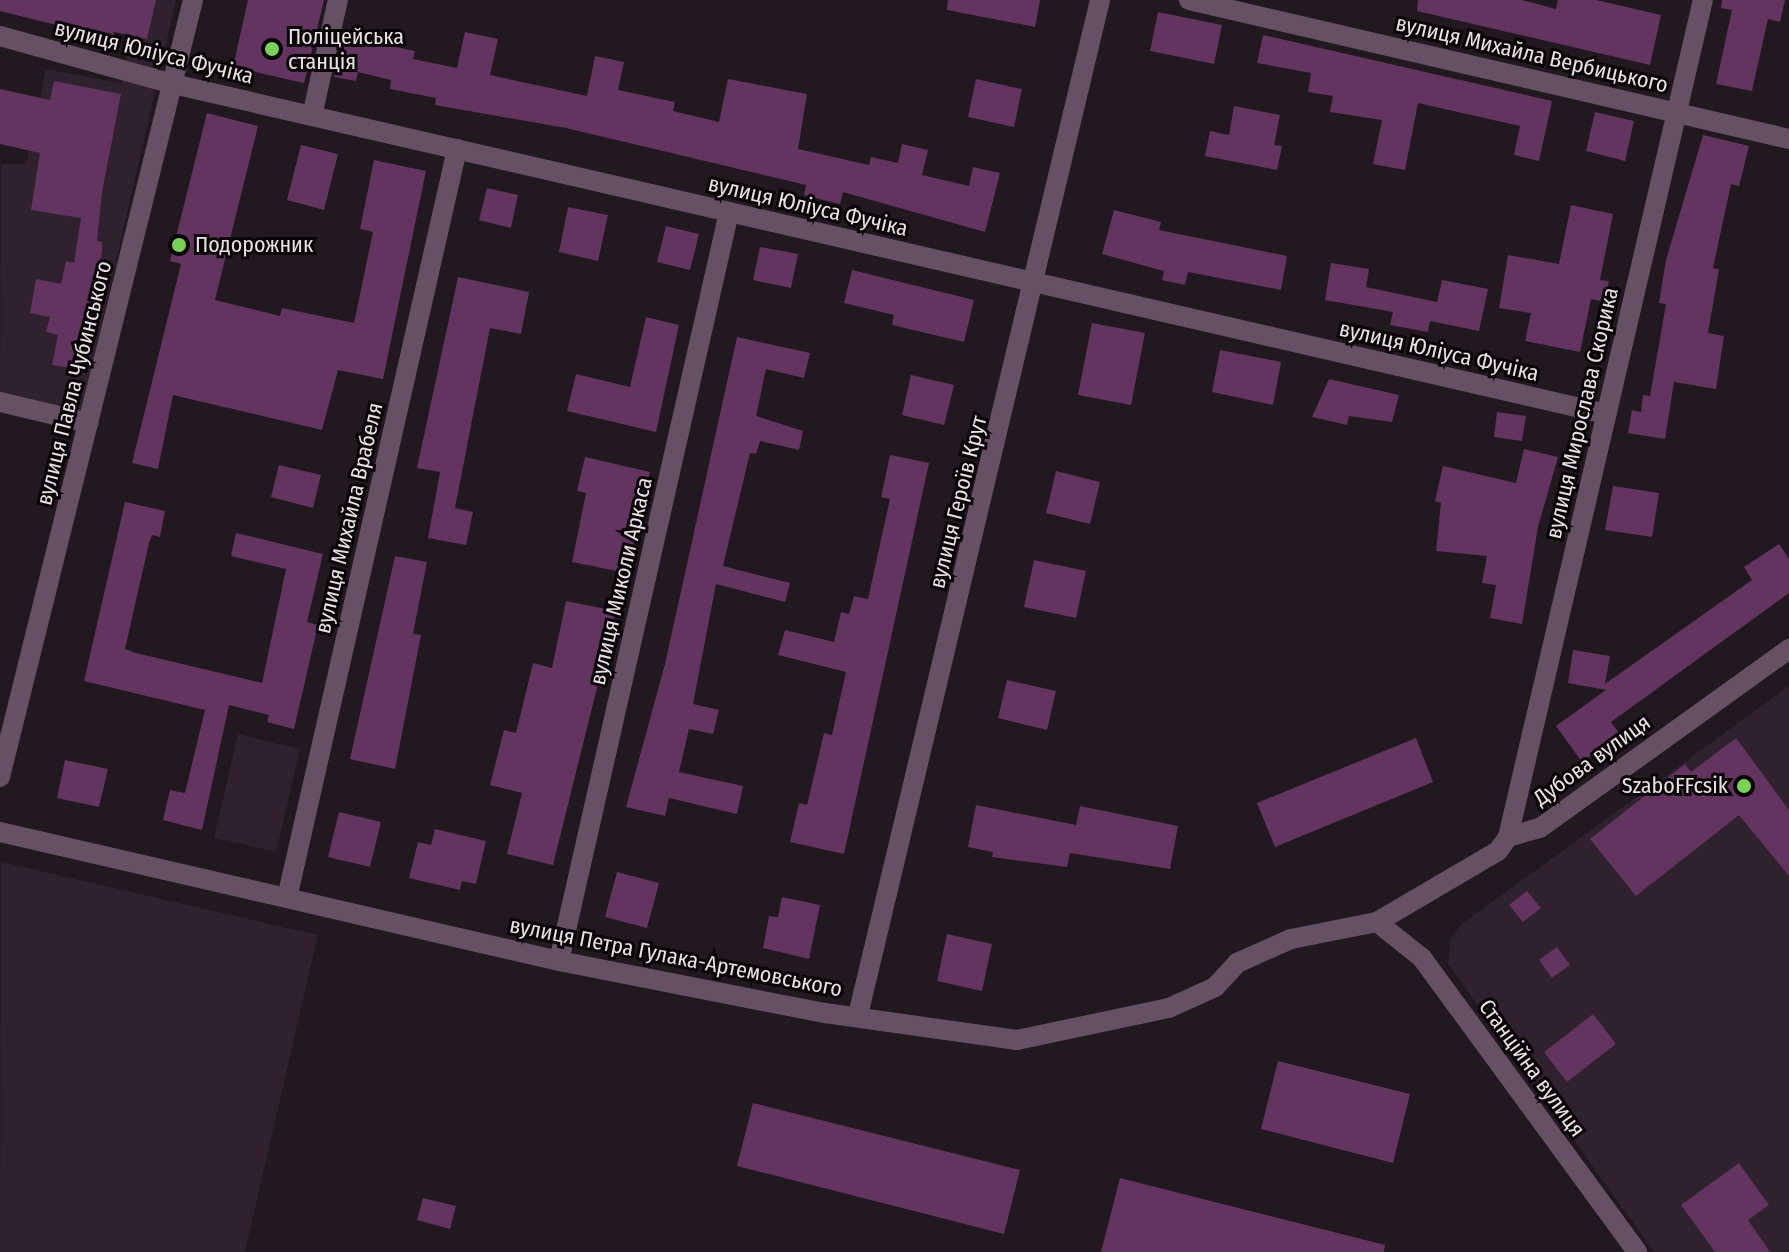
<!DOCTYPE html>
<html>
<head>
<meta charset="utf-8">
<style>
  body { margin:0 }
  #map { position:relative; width:1789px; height:1252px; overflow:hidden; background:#221820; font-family:"Fira Sans Condensed",sans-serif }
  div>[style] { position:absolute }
  .built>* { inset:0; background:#2f212d }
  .building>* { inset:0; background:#63345f }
  .street>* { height:20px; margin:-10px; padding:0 10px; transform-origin:10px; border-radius:10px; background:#665063 }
  .dots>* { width:22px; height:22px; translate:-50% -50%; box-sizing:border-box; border:4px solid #090508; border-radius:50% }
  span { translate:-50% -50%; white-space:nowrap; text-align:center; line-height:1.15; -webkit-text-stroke:6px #090508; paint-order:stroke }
  .poi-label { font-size:22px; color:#e8e1e7 }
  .left { translate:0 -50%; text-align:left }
  .right { translate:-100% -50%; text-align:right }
  .street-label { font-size:22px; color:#e8e1e7 }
</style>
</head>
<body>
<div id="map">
  <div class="built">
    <i style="clip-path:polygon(138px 0,176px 0,81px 414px,0 397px,1px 164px,26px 164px,46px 69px,121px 83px)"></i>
    <i style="clip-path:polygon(1789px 686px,1789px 1252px,1654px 1252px,1448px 964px,1450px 940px,1463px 923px)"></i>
    <i style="clip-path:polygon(238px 734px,300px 749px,276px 852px,214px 838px)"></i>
    <i style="clip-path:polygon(1px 862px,318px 935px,245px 1252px,0 1252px)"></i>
  </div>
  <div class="building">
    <i style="clip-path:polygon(0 0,156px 0,147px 39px,114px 32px,113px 39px,0 11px)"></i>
    <i style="clip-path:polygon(248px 0,324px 0,304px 83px,233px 67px)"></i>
    <i style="clip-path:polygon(948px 0,1040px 0,1035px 27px,947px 10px)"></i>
    <i style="clip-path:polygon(1418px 0,1522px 0,1556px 9px,1558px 0,1596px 0,1661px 15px,1650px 65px,1417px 11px)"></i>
    <i style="clip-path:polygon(1722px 0,1785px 0,1780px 22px,1768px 19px,1752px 91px,1716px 84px,1732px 10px,1721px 8px)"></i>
    <i style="clip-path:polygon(1158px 12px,1222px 25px,1214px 64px,1150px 51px)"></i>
    <i style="clip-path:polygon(465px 32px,498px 39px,490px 75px,587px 96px,595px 56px,624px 62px,618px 90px,675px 102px,673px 111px,719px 122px,728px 79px,807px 94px,798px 149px,869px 165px,871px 157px,898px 163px,902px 144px,928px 150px,922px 175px,969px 186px,973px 167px,1000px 173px,985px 232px,843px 192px,840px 204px,804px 195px,806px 185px,566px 128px,435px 105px,436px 98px,390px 89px,391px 80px,358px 72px,356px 81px,334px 77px,343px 36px,415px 51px,413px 59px,457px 68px)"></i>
    <i style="clip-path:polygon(1263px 35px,1552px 101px,1539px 161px,1514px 155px,1520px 126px,1418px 103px,1405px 170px,1373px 164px,1382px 120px,1330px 112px,1333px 96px,1308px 92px,1311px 73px,1257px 63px)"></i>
    <i style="clip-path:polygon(976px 79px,1022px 89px,1014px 127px,968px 117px)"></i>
    <i style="clip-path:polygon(54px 81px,121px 94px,102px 192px,97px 241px,102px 242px,102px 253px,71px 368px,52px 365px,58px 335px,46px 332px,50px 317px,30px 313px,36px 279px,61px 284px,66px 261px,74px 263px,81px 218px,31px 210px,40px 153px,0 144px,0 89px,50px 100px)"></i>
    <i style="clip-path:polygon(1234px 106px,1280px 115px,1274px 145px,1282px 146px,1277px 170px,1205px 156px,1210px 131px,1229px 135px)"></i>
    <i style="clip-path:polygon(1595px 112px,1634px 121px,1625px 161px,1586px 151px)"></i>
    <i style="clip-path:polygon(207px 113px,258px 126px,215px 300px,280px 316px,282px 308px,354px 323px,373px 232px,360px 229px,374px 160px,426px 171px,383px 379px,338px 370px,322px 430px,173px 395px,158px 469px,132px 463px,181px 264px,170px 261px)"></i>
    <i style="clip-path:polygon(1703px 135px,1749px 146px,1739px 186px,1731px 184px,1713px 268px,1719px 269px,1708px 333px,1724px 336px,1716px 389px,1674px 382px,1665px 439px,1628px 433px,1632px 410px,1641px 412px,1643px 395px,1650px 396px,1666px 304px,1659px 303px,1666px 260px)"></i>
    <i style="clip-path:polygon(301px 145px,338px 154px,324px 210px,287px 200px)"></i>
    <i style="clip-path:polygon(487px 188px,518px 195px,511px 228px,479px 220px)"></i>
    <i style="clip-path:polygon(1571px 205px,1613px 214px,1600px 280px,1609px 281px,1605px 302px,1591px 299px,1580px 352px,1525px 341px,1531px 313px,1499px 308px,1508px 255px,1559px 264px)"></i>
    <i style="clip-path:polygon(568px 207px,608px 215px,598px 261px,559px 252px)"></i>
    <i style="clip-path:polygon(1114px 210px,1161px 222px,1159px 230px,1287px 256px,1281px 290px,1188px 272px,1185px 285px,1162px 280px,1164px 271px,1102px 254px)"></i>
    <i style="clip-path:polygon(666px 226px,699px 234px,690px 270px,657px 262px)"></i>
    <i style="clip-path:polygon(760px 247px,798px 254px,791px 288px,753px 280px)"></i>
    <i style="clip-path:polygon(1331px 263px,1369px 269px,1366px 287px,1437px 302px,1442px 280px,1488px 289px,1479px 331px,1430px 321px,1428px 332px,1390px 325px,1393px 312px,1325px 300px)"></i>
    <i style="clip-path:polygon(852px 270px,974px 300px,964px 342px,892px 325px,894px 315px,844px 303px)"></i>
    <i style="clip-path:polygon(458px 277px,529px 292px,521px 334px,490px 328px,455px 508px,473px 512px,466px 545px,428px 538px,440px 472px,417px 468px)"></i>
    <i style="clip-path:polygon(646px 317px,679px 325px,656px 432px,567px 411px,576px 374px,630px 387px)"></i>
    <i style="clip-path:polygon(1092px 323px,1145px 333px,1131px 405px,1078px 395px)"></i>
    <i style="clip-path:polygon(737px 337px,810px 353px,804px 378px,766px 369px,756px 416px,803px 431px,799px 450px,760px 441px,756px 454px,750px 453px,723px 566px,790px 583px,785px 602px,716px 584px,693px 704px,719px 710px,713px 734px,689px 729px,679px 772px,743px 786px,737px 814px,669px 798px,665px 816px,626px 807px,665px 664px)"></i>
    <i style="clip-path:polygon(1220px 350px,1281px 362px,1273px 405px,1212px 392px)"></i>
    <i style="clip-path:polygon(911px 375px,954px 385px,944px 425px,902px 415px)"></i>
    <i style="clip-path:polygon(1329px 379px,1399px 395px,1392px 422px,1349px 416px,1347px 425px,1312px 417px)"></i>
    <i style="clip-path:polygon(1497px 412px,1526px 416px,1522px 441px,1494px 437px)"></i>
    <i style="clip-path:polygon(1524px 449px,1558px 457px,1538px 527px,1522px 624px,1490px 618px,1496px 585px,1482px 583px,1487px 556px,1436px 551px,1441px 503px,1435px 501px,1443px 466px,1516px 483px)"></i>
    <i style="clip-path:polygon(890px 455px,929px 463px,844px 854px,790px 842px,799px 803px,807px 805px,824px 733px,832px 735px,846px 672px,778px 655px,785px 630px,834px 642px,841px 612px,849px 614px,854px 596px,868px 599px,890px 499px,881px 497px)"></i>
    <i style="clip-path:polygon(585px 457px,650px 472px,627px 573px,572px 562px,586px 493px,577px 491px)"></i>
    <i style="clip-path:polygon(279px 465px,321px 475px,313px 508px,271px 497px)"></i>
    <i style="clip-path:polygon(1056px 471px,1100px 482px,1090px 524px,1046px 513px)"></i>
    <i style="clip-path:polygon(1613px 486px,1659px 493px,1652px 537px,1605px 530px)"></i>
    <i style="clip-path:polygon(125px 502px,165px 511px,160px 537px,152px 535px,149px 543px,125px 649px,136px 653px,262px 683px,286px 569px,231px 556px,236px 533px,323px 554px,307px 622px,318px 625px,294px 729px,267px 722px,269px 715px,229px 705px,202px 830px,163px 820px,170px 790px,185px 793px,205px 710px,84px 681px)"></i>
    <i style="clip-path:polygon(1779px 544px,1789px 559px,1789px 593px,1611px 722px,1620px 734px,1582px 762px,1556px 726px,1606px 690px,1568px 683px,1573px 650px,1610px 656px,1605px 684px,1752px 580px,1744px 567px)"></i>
    <i style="clip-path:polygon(395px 556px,427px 562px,413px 634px,421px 635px,395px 769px,350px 759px)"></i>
    <i style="clip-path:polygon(1034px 560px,1086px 571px,1076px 618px,1024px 607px)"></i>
    <i style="clip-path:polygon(566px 601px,616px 611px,553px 865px,507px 854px,522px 793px,490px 785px,504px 730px,516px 733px,533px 663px,552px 668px)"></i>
    <i style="clip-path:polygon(1007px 680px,1056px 691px,1047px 730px,998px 718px)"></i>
    <i style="clip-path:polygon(1416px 738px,1433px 782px,1275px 847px,1257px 803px)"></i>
    <i style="clip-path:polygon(1736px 738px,1789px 810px,1789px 876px,1739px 815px,1636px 896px,1590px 839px,1685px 764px,1691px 772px)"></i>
    <i style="clip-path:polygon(65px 760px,108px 769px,99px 807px,57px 798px)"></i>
    <i style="clip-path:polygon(976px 805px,1076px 825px,1080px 806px,1178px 826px,1170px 869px,1070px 853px,1067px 867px,992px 857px,993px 852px,968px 847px)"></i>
    <i style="clip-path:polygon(339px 812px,381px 822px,370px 867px,328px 857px)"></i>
    <i style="clip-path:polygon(435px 829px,486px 841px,476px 884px,462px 881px,460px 890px,409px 878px,418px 842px,431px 845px)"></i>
    <i style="clip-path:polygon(617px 872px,659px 883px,647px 928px,605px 917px)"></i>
    <i style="clip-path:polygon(1527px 891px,1541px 908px,1523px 922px,1509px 905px)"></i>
    <i style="clip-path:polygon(782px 897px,820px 905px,809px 959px,763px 948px,769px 916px,778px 917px)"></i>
    <i style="clip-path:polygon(947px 934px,992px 944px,982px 991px,937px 981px)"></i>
    <i style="clip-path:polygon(1557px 947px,1570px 965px,1552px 978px,1539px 960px)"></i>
    <i style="clip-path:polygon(1593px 1014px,1616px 1044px,1567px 1082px,1544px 1052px)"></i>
    <i style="clip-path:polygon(1278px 1061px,1410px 1094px,1393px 1163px,1261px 1129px)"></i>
    <i style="clip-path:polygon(753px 1103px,1020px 1170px,1004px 1234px,737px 1166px)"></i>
    <i style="clip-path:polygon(1739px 1163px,1769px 1205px,1748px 1220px,1770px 1252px,1715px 1252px,1681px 1205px)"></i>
    <i style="clip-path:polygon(1120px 1178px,1385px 1245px,1384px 1252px,1101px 1252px)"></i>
    <i style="clip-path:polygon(423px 1198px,456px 1206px,450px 1229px,417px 1220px)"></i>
  </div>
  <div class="street">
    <i style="left:1189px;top:0;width:616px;rotate:13.04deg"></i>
    <i style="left:0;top:36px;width:180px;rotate:15.5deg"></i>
    <i style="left:173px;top:84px;width:1471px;rotate:12.96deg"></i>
    <i style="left:312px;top:116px;width:119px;rotate:-77.4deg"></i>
    <i style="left:0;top:402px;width:91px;rotate:13.3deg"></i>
    <i style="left:0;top:777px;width:801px;rotate:-76.05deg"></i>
    <i style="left:0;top:832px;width:574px;rotate:12.99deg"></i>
    <i style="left:559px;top:961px;width:271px;rotate:11.1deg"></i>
    <i style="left:825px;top:1013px;width:194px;rotate:8deg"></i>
    <i style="left:1017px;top:1040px;width:155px;rotate:-11.9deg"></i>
    <i style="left:1169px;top:1008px;width:51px;rotate:-24.5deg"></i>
    <i style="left:1215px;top:987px;width:33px;rotate:-47deg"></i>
    <i style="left:1237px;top:963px;width:59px;rotate:-24deg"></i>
    <i style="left:1291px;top:939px;width:88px;rotate:-11.2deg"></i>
    <i style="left:1377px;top:922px;width:140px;rotate:-30.4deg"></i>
    <i style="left:1498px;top:851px;width:17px;rotate:-54deg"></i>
    <i style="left:1508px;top:837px;width:33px;rotate:-16deg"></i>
    <i style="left:1540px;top:828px;width:307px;rotate:-35.7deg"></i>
    <i style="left:1508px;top:837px;width:859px;rotate:-76.89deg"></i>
    <i style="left:287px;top:898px;width:768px;rotate:-77.21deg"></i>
    <i style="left:1377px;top:922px;width:58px;rotate:38.7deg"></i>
    <i style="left:1422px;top:958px;width:364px;rotate:53.8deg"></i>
    <i style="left:559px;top:961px;width:768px;rotate:-77.21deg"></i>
    <i style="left:858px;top:1015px;width:1043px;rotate:-76.59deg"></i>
  </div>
  <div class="dots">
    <i style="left:272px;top:49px;background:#79d157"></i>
    <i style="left:179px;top:245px;background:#79d157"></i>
    <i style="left:1744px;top:786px;background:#79d157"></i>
  </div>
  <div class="poi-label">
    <span class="left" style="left:288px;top:49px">Поліцейська<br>станція</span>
    <span class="left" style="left:195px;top:245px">Подорожник</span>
    <span class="right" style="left:1728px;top:786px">SzaboFFcsik</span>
  </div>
  <div class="street-label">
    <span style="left:154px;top:52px;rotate:14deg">вулиця Юліуса Фучіка</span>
    <span style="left:1532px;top:54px;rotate:13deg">вулиця Михайла Вербицького</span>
    <span style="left:808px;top:206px;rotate:13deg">вулиця Юліуса Фучіка</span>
    <span style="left:1439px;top:351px;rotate:13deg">вулиця Юліуса Фучіка</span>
    <span style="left:74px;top:383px;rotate:-76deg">вулиця Павла Чубинського</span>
    <span style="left:1582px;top:413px;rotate:-77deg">вулиця Мирослава Скорика</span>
    <span style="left:958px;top:502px;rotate:-76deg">вулиця Героїв Крут</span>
    <span style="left:349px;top:518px;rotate:-77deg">вулиця Михайла Врабеля</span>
    <span style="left:621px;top:581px;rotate:-77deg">вулиця Миколи Аркаса</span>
    <span style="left:1592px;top:760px;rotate:-36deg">Дубова вулиця</span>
    <span style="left:676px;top:957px;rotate:11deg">вулиця Петра Гулака-Артемовського</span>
    <span style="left:1532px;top:1068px;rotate:54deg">Станційна вулиця</span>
  </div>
</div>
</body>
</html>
